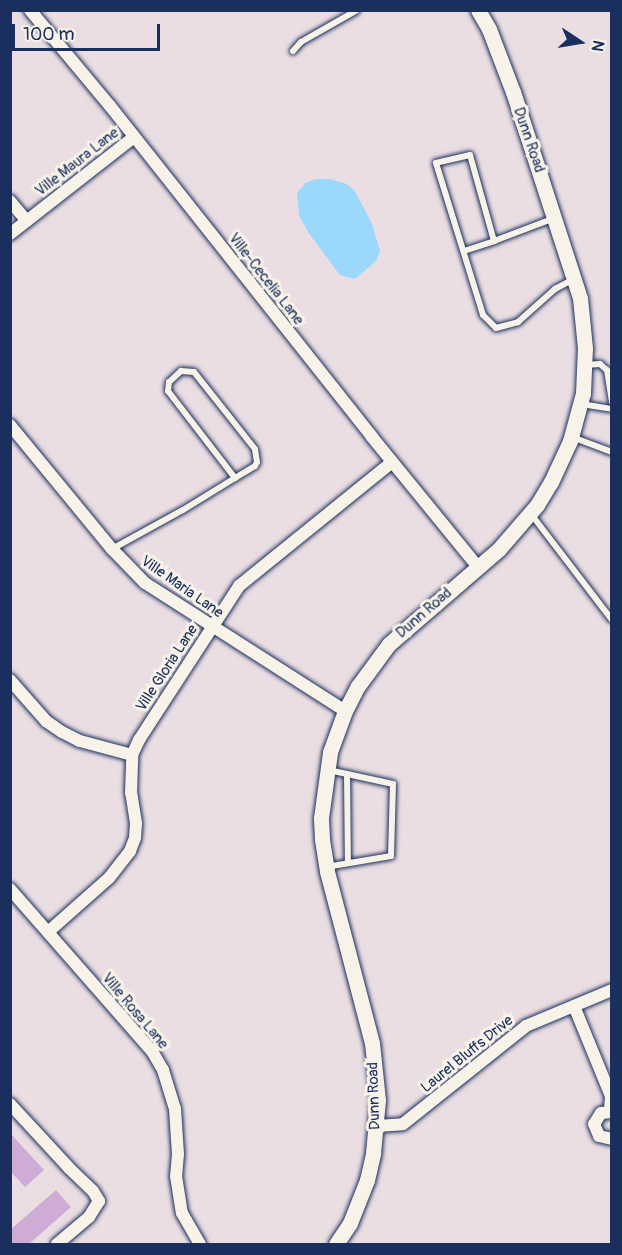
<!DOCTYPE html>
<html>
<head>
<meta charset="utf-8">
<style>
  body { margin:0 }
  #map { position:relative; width:622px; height:1255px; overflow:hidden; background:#ebdee3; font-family:Pangolin,sans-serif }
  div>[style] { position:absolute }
  .water>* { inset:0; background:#9bd8fc }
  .building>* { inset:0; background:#ceacd6 }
  .roads { filter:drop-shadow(0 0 2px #1b2f5e) drop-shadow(0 0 2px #1b2f5e) }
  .service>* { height:6px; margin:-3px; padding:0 3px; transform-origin:3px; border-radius:3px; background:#f7f3e8 }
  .minor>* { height:12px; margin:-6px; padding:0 6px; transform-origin:6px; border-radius:6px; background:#f7f3e8 }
  .tertiary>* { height:15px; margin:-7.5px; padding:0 7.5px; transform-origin:7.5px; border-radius:7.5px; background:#f7f3e8 }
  span { translate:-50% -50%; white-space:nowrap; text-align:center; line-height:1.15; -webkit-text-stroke:6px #f7f3e8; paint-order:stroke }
  .street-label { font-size:15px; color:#1b2f5e }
  .frame { position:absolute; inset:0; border:12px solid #1b2f5e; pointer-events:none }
  .north { position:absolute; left:550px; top:12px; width:60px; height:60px; -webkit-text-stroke:4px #f7f3e8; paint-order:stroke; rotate:102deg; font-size:16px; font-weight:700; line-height:24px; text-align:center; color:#1b2f5e }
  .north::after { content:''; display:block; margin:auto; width:21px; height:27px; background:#1b2f5e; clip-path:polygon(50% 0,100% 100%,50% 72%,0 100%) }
  .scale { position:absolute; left:12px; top:24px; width:148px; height:27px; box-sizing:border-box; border:3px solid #1b2f5e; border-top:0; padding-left:8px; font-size:18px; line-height:21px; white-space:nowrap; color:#1b2f5e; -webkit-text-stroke:4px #f7f3e8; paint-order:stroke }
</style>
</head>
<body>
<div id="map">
  <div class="water">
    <i style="clip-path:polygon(316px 179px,330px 179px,347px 184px,355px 191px,372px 224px,380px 251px,376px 261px,355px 279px,340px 275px,308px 232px,299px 215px,297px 193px,305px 183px)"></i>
  </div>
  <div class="building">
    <i style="clip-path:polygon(10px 1133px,44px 1170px,25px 1187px,10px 1171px)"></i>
    <i style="clip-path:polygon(56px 1190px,71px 1207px,29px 1244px,10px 1244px,10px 1230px)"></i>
  </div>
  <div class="roads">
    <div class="service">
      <i style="left:293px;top:51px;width:12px;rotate:-48deg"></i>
      <i style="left:301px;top:42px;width:64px;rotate:-29.7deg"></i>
      <i style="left:552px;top:219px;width:62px;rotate:159.2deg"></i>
      <i style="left:494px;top:241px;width:89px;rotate:-105.6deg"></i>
      <i style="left:470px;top:155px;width:35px;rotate:167deg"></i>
      <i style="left:436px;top:163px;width:159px;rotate:72.8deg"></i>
      <i style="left:483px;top:315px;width:18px;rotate:45deg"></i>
      <i style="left:496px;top:328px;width:23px;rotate:-15deg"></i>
      <i style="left:518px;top:322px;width:50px;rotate:-41.7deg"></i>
      <i style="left:555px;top:289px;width:21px;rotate:-28deg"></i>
      <i style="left:464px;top:251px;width:32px;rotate:-18deg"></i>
      <i style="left:585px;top:365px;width:15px;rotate:-4deg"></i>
      <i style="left:600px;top:364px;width:9px;rotate:41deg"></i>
      <i style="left:607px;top:370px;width:33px;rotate:81deg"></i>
      <i style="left:581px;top:404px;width:31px;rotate:9deg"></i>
      <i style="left:572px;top:437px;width:43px;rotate:20.6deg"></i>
      <i style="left:531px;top:514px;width:133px;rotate:52.6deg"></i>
      <i style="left:112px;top:549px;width:81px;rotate:-28.8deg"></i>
      <i style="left:183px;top:510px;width:61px;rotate:-31.6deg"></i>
      <i style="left:235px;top:478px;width:23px;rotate:-31deg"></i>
      <i style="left:255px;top:466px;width:4px;rotate:-63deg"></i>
      <i style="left:257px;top:462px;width:13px;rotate:-99deg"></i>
      <i style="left:255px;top:449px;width:98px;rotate:-128.4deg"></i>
      <i style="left:194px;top:372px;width:13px;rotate:-176deg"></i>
      <i style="left:181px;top:371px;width:16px;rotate:137deg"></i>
      <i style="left:169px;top:382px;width:9px;rotate:96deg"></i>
      <i style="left:168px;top:391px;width:110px;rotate:52.4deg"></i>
      <i style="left:347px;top:774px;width:89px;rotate:89.4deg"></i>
      <i style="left:326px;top:867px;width:66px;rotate:-9.6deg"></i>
      <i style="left:391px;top:856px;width:72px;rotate:-88.4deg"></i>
      <i style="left:393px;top:784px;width:66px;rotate:-167.8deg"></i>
    </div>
    <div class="minor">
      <i style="left:30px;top:10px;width:125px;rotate:50.2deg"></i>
      <i style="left:110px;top:106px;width:422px;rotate:51.6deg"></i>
      <i style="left:372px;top:437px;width:168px;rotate:50.8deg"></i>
      <i style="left:10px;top:201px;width:26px;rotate:50deg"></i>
      <i style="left:10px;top:234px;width:157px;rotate:-38deg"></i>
      <i style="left:10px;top:425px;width:161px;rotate:50.6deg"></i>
      <i style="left:112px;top:549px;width:47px;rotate:45.9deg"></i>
      <i style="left:145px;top:583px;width:237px;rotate:32.6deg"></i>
      <i style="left:10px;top:680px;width:55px;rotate:48.7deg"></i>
      <i style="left:46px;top:721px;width:19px;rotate:35deg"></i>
      <i style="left:62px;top:732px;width:20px;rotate:27deg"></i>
      <i style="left:80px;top:741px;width:54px;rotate:15.1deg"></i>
      <i style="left:10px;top:889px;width:215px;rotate:48.8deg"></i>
      <i style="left:152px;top:1051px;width:22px;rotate:60deg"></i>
      <i style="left:163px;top:1070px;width:41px;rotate:72.9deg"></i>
      <i style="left:175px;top:1109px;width:45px;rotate:86.2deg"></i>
      <i style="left:178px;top:1154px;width:22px;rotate:95deg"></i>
      <i style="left:176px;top:1176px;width:37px;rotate:81deg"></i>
      <i style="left:182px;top:1213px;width:36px;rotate:60deg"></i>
      <i style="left:48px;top:932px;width:81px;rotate:-41.5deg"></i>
      <i style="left:109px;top:878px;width:34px;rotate:-52deg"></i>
      <i style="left:130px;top:851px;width:14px;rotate:-69deg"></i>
      <i style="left:135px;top:838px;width:15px;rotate:-86deg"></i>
      <i style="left:136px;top:823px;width:30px;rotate:-99deg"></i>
      <i style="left:131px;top:793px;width:38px;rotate:-88deg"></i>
      <i style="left:132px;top:755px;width:17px;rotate:-65deg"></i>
      <i style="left:139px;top:740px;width:184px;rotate:-57deg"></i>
      <i style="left:239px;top:586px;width:197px;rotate:-39deg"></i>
      <i style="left:574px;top:1006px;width:97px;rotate:67.7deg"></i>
      <i style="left:611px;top:1096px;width:16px;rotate:94deg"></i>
      <i style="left:10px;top:1104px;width:87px;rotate:47.3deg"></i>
      <i style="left:69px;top:1168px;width:33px;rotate:44deg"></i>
      <i style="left:93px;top:1191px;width:12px;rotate:59deg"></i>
      <i style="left:99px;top:1201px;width:19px;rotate:122deg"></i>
      <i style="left:89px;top:1217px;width:42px;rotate:139.8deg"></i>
      <i style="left:612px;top:1112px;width:11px;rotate:175deg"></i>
      <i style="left:601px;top:1113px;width:13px;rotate:122deg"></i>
      <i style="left:594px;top:1124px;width:13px;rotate:67deg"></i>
      <i style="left:599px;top:1136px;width:13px;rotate:13deg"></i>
      <i style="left:377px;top:1126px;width:26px;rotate:-4deg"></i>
      <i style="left:403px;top:1124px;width:157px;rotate:-38.5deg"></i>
      <i style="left:526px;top:1026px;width:93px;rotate:-22.7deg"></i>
    </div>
    <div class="tertiary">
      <i style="left:336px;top:1244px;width:25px;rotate:-56deg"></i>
      <i style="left:350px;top:1223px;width:46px;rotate:-68.4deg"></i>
      <i style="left:367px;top:1180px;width:28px;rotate:-77deg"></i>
      <i style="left:373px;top:1153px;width:53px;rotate:-84.6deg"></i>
      <i style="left:378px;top:1100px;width:57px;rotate:-96deg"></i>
      <i style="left:372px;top:1043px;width:178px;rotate:-104.7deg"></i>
      <i style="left:327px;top:871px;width:33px;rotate:-99deg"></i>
      <i style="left:322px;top:838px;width:20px;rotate:-93deg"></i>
      <i style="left:321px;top:818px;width:67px;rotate:-82.2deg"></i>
      <i style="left:330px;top:752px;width:44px;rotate:-69.9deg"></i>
      <i style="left:345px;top:711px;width:28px;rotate:-63deg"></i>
      <i style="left:358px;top:686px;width:52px;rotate:-53.6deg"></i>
      <i style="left:389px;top:644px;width:145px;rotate:-40.8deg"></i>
      <i style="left:499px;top:549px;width:58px;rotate:-49.2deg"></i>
      <i style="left:537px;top:505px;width:27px;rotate:-59deg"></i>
      <i style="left:551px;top:482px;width:45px;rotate:-65.1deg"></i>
      <i style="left:570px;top:441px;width:50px;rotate:-74.8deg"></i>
      <i style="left:583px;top:393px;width:45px;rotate:-87.5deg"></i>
      <i style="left:585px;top:348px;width:50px;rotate:-95.7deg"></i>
      <i style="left:580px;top:298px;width:217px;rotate:-108deg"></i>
      <i style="left:513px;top:92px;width:67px;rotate:-110.9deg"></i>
      <i style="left:489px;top:29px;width:22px;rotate:-120deg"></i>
    </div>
  </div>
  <div class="street-label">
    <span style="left:529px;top:140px;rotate:71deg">Dunn Road</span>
    <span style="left:77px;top:162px;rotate:-38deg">Ville Maura Lane</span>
    <span style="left:266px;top:279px;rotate:52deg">Ville-Cecelia Lane</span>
    <span style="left:182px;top:587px;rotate:35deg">Ville Maria Lane</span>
    <span style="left:424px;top:613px;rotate:-41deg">Dunn Road</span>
    <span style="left:167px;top:668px;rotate:-57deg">Ville Gloria Lane</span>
    <span style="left:135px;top:1011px;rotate:50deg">Ville Rosa Lane</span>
    <span style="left:467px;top:1054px;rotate:-39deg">Laurel Bluffs Drive</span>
    <span style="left:374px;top:1096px;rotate:-92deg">Dunn Road</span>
  </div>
  <div class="frame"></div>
  <div class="north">N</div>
  <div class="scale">100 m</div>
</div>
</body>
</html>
